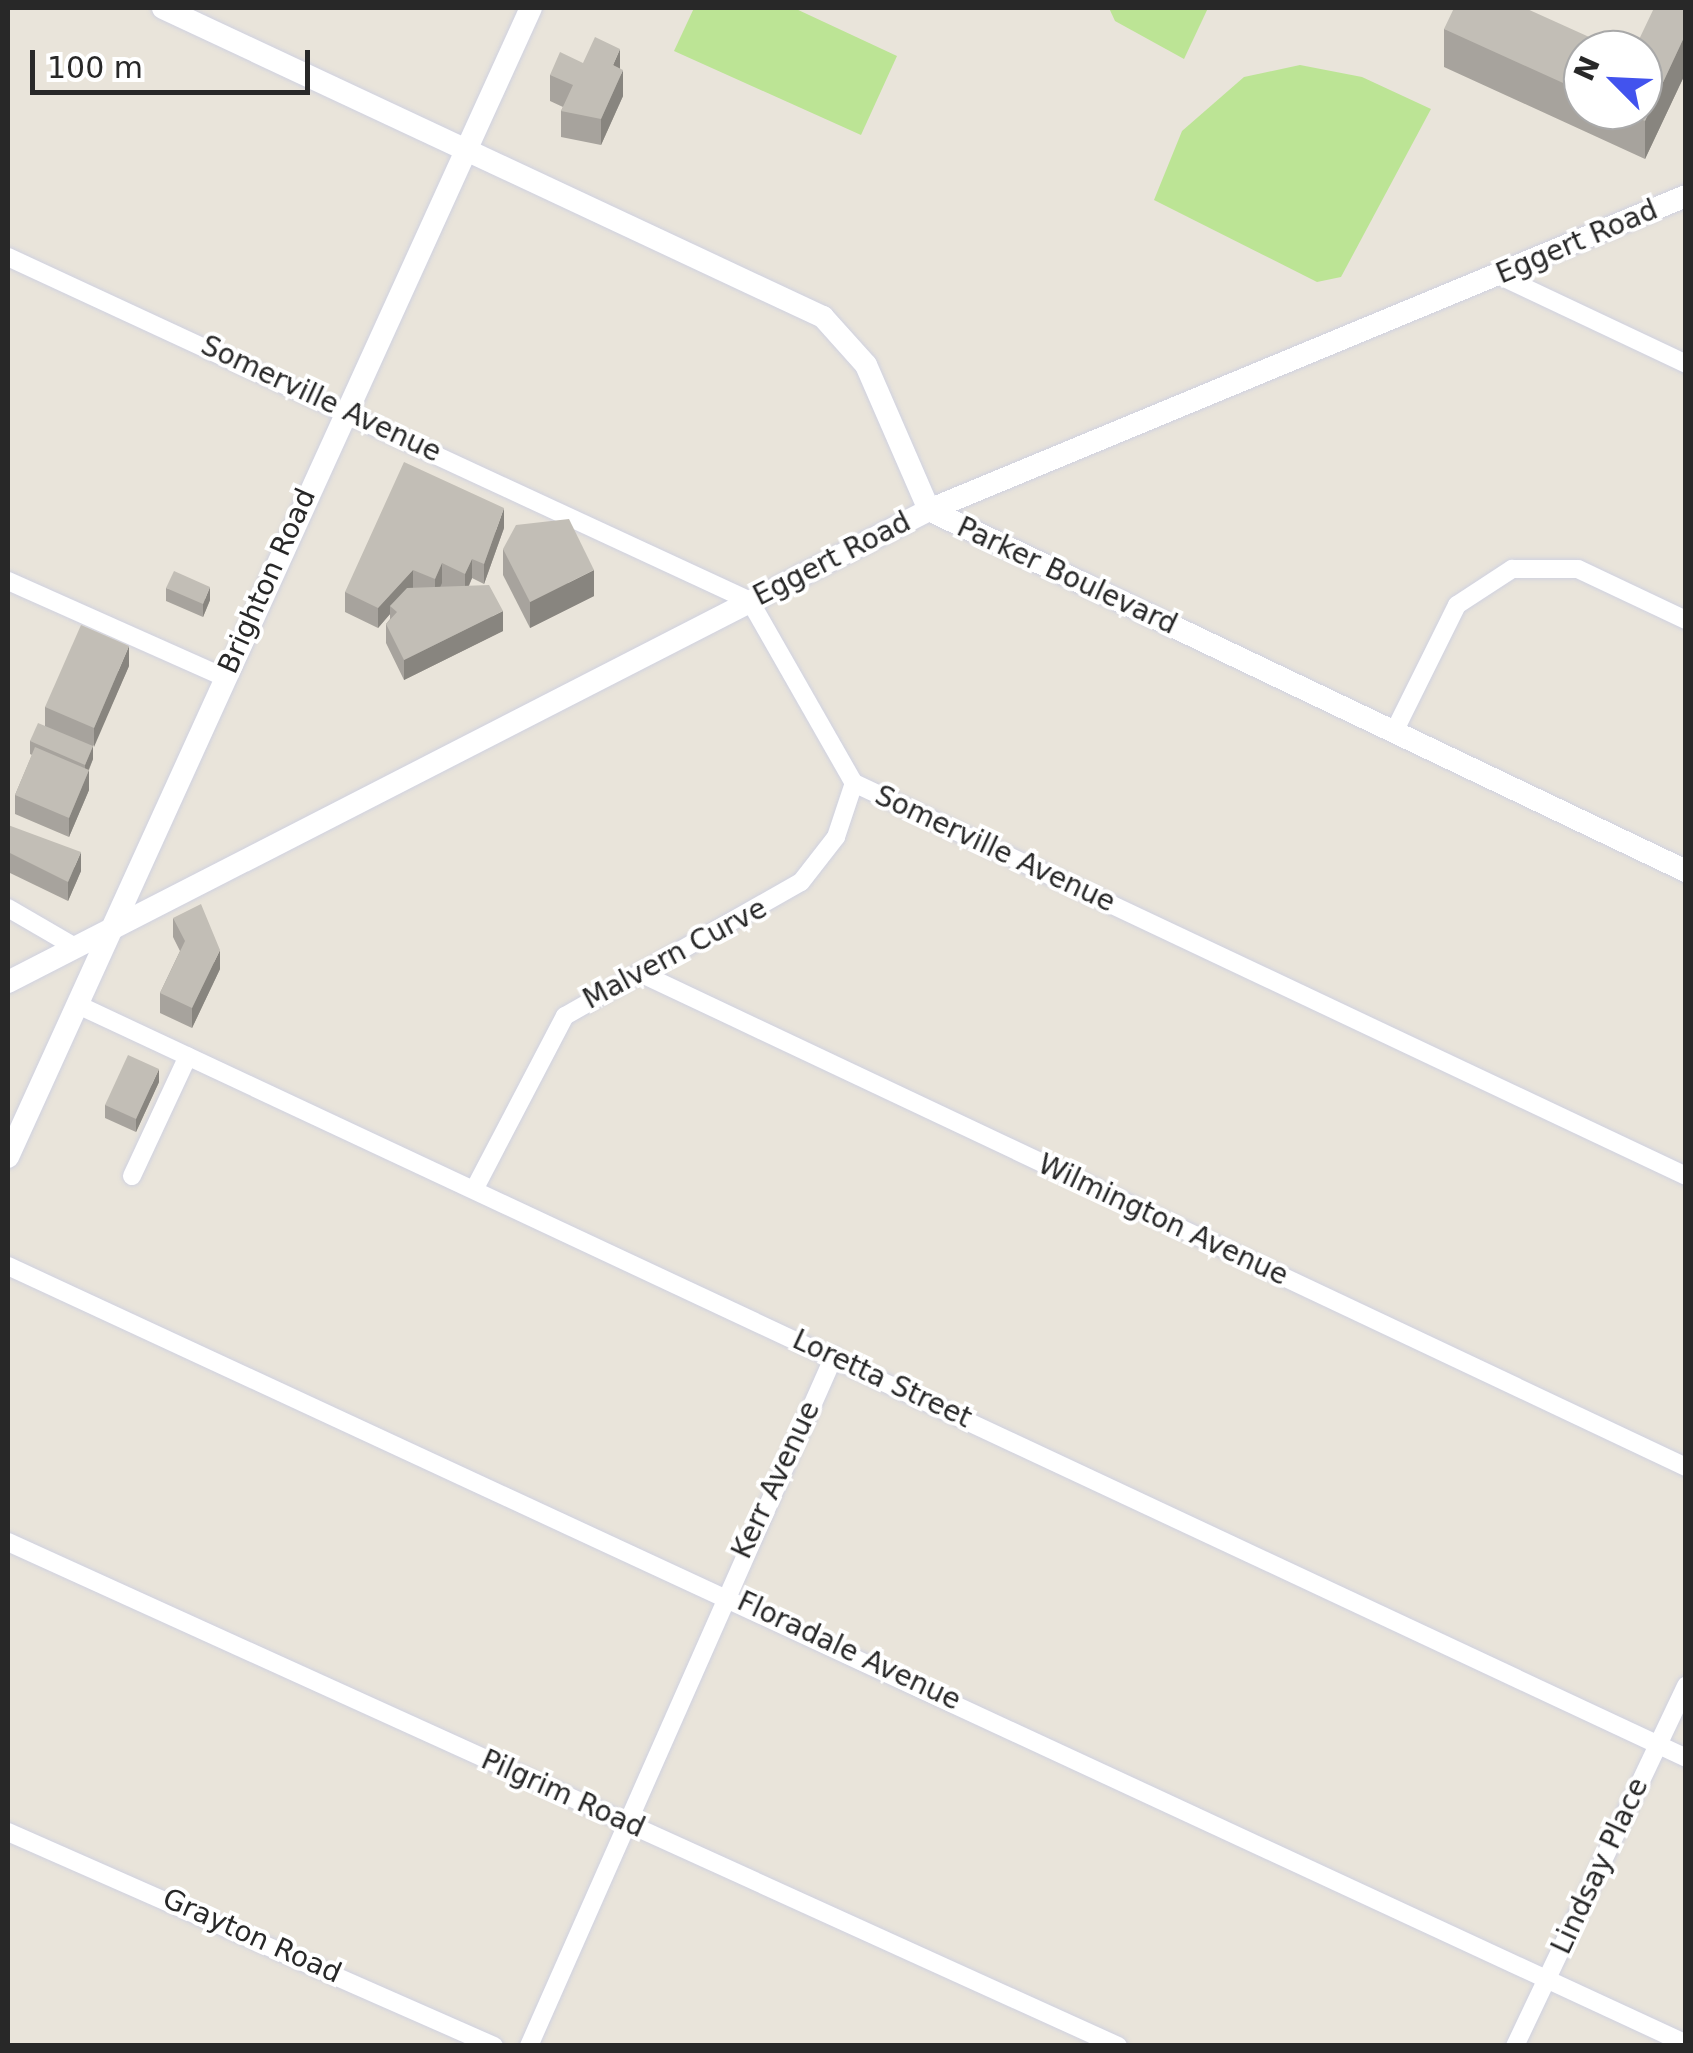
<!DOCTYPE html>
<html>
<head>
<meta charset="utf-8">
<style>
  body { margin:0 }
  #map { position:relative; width:1693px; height:2053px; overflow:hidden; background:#e9e4da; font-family:"DejaVu Sans",sans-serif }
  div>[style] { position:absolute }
  .pitch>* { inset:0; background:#bce495 }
  .roads { filter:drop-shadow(0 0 2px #cfd1e0) drop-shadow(0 0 2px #cfd1e0) }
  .minor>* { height:18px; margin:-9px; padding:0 9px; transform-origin:9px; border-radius:9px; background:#fff }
  .tertiary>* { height:22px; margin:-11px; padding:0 11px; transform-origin:11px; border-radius:11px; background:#fff }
  .wall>* { inset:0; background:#a7a39d }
  .shaded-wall>* { inset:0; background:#88857f }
  .building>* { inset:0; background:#c2beb6 }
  span { translate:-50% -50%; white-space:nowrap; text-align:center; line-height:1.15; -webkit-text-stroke:8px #fff; paint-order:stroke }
  .street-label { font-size:28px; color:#282828 }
  .frame { position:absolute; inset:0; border:10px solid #282828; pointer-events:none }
  .north { position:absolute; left:1563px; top:30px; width:100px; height:100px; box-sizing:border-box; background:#fff; border:2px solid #a9a9a9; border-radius:50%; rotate:294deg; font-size:28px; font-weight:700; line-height:40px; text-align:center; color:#282828 }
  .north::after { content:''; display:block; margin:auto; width:35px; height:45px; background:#4253ee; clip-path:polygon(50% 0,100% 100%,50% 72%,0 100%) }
  .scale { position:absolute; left:30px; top:50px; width:280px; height:45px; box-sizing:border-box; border:5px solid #282828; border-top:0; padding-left:12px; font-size:30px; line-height:35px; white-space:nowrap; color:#282828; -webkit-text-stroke:8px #fff; paint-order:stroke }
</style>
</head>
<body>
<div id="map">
  <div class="pitch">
    <i style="clip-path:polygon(694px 8px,794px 8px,897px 56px,861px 135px,674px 51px)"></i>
    <i style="clip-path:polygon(1109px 8px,1208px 8px,1184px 59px,1115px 21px)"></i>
    <i style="clip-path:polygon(1300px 65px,1362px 77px,1431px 109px,1341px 277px,1317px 282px,1154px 200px,1182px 131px,1244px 77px)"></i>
  </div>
  <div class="roads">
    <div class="minor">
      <i style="left:8px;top:257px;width:818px;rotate:24.87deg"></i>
      <i style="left:750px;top:601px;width:210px;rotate:60.3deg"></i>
      <i style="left:854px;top:783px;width:920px;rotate:25.28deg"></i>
      <i style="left:1498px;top:275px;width:208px;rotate:25.3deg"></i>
      <i style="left:8px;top:581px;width:236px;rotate:24deg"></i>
      <i style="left:1394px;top:732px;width:142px;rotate:-63.6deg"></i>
      <i style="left:1457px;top:605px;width:66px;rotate:-33.2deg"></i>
      <i style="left:1512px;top:569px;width:66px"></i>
      <i style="left:1578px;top:569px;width:119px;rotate:25.3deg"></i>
      <i style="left:8px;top:908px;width:78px;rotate:30.2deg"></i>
      <i style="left:640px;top:973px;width:1157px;rotate:25.28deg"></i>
      <i style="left:76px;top:1004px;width:1778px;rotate:25.09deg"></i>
      <i style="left:132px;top:1176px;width:132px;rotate:-65deg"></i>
      <i style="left:476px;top:1186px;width:192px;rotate:-62.4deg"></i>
      <i style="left:565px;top:1016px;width:271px;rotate:-29.6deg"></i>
      <i style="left:801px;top:882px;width:57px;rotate:-52.1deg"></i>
      <i style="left:836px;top:837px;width:57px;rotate:-71.6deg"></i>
      <i style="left:8px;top:1266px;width:1850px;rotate:24.87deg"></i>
      <i style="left:8px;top:1542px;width:1219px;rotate:24.42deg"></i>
      <i style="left:8px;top:1832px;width:531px;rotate:23.77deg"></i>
      <i style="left:529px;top:2046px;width:754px;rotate:-66.15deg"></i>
      <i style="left:1515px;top:2046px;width:399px;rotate:-64.6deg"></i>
    </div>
    <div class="tertiary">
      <i style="left:163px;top:8px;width:729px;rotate:25.09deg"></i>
      <i style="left:823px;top:317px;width:64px;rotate:48.1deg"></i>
      <i style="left:866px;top:365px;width:158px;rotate:66.5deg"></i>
      <i style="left:929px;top:510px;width:839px;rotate:25.5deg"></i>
      <i style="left:8px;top:982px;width:1035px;rotate:-27.13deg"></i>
      <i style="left:929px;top:510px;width:820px;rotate:-22.53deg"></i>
      <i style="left:8px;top:1157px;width:1262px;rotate:-65.53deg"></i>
    </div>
  </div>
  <div class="wall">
    <i style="clip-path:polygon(1686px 8px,1686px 72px,1645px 159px,1444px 67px,1444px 29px,1583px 50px,1583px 110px,1643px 110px)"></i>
    <i style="clip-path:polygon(583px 63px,620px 68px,623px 96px,601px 145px,561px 137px,561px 111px,563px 107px,550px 101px,550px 75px)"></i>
    <i style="clip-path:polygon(504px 528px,484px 584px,472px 578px,469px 586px,503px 631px,404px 680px,386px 643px,386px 624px,390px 619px,390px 614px,378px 628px,345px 612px,345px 592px)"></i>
    <i style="clip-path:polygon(503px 549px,594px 596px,530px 628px,503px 575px)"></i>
    <i style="clip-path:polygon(166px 588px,210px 600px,203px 617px,166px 601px)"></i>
    <i style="clip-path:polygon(129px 666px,93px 747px,93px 759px,89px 770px,89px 790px,69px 837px,15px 814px,15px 795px,32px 755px,30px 754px,30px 741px,45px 726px,45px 707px)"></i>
    <i style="clip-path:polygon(8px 825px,81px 871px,68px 901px,8px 872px)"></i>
    <i style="clip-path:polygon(173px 918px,220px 969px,192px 1028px,160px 1013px,160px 993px,180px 951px,173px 937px)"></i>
    <i style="clip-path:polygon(159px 1082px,136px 1132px,105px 1118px,105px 1105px)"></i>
  </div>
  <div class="shaded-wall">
    <i style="clip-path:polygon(1686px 33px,1686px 72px,1645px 159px,1645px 121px)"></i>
    <i style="clip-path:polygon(620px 49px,620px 75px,613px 65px)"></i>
    <i style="clip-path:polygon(623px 70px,623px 96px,601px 145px,601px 119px)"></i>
    <i style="clip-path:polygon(504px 508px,504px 528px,484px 584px,484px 564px)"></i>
    <i style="clip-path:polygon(472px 559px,472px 578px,465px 594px,465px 574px)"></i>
    <i style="clip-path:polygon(442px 563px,442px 583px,435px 599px,435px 579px)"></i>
    <i style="clip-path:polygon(413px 570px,413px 589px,390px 606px,390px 614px,378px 628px,378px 608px)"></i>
    <i style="clip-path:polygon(594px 570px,594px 596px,530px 628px,530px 602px)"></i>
    <i style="clip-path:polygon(210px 587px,210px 600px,203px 617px,203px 604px)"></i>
    <i style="clip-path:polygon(503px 611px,503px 631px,404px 680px,404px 660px)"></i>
    <i style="clip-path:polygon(129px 646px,129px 666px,94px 747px,94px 728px)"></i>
    <i style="clip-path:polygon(93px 746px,93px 759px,85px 778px,85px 765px)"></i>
    <i style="clip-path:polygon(89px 770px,89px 790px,69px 837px,69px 818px)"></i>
    <i style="clip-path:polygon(81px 852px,81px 871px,68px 901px,68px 882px)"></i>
    <i style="clip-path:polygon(220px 950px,220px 969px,192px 1028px,192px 1008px)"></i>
    <i style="clip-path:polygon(159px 1069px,159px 1082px,136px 1132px,136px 1119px)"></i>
  </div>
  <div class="building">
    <i style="clip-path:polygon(1454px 8px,1525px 8px,1618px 50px,1583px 50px,1583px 92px,1444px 29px)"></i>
    <i style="clip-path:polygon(1654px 8px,1686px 8px,1686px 33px,1645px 121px,1621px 110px,1643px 110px,1643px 50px,1634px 50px)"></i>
    <i style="clip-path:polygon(595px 37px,620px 49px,613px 65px,623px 70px,601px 119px,561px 111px,573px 85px,550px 75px,560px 52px,583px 63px)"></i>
    <i style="clip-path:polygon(404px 462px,504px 508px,484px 564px,472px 559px,465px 574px,442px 563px,435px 579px,413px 570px,378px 608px,345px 592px)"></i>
    <i style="clip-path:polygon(569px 519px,594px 570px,530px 602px,503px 549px,516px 525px)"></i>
    <i style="clip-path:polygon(174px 571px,210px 587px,203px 604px,166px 588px)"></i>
    <i style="clip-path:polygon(489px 585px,503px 611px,404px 660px,386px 624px,397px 612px,390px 606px,407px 588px)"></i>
    <i style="clip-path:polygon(81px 625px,129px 646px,94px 728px,45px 707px)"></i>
    <i style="clip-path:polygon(38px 723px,93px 746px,85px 765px,30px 741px)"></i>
    <i style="clip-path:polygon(35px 747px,89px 770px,69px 818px,15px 795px)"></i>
    <i style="clip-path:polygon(8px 825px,81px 852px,68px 882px,8px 852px)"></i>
    <i style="clip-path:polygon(201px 904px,220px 950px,192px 1008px,160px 993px,185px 941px,173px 918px)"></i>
    <i style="clip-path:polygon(128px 1055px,159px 1069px,136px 1119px,105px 1105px)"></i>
  </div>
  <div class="street-label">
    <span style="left:1577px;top:242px;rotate:-23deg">Eggert Road</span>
    <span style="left:321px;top:399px;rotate:25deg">Somerville Avenue</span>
    <span style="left:832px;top:559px;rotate:-27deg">Eggert Road</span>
    <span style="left:1067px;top:576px;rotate:25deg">Parker Boulevard</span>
    <span style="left:267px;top:581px;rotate:-66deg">Brighton Road</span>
    <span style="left:995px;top:849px;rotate:25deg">Somerville Avenue</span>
    <span style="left:675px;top:954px;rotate:-28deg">Malvern Curve</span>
    <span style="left:1163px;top:1220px;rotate:25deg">Wilmington Avenue</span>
    <span style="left:882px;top:1379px;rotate:25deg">Loretta Street</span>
    <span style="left:776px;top:1480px;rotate:-65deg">Kerr Avenue</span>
    <span style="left:849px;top:1651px;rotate:25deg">Floradale Avenue</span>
    <span style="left:563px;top:1794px;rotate:24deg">Pilgrim Road</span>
    <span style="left:1600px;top:1866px;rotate:-65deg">Lindsay Place</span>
    <span style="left:252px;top:1936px;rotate:24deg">Grayton Road</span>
  </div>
  <div class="frame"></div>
  <div class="north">N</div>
  <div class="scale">100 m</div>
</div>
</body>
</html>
